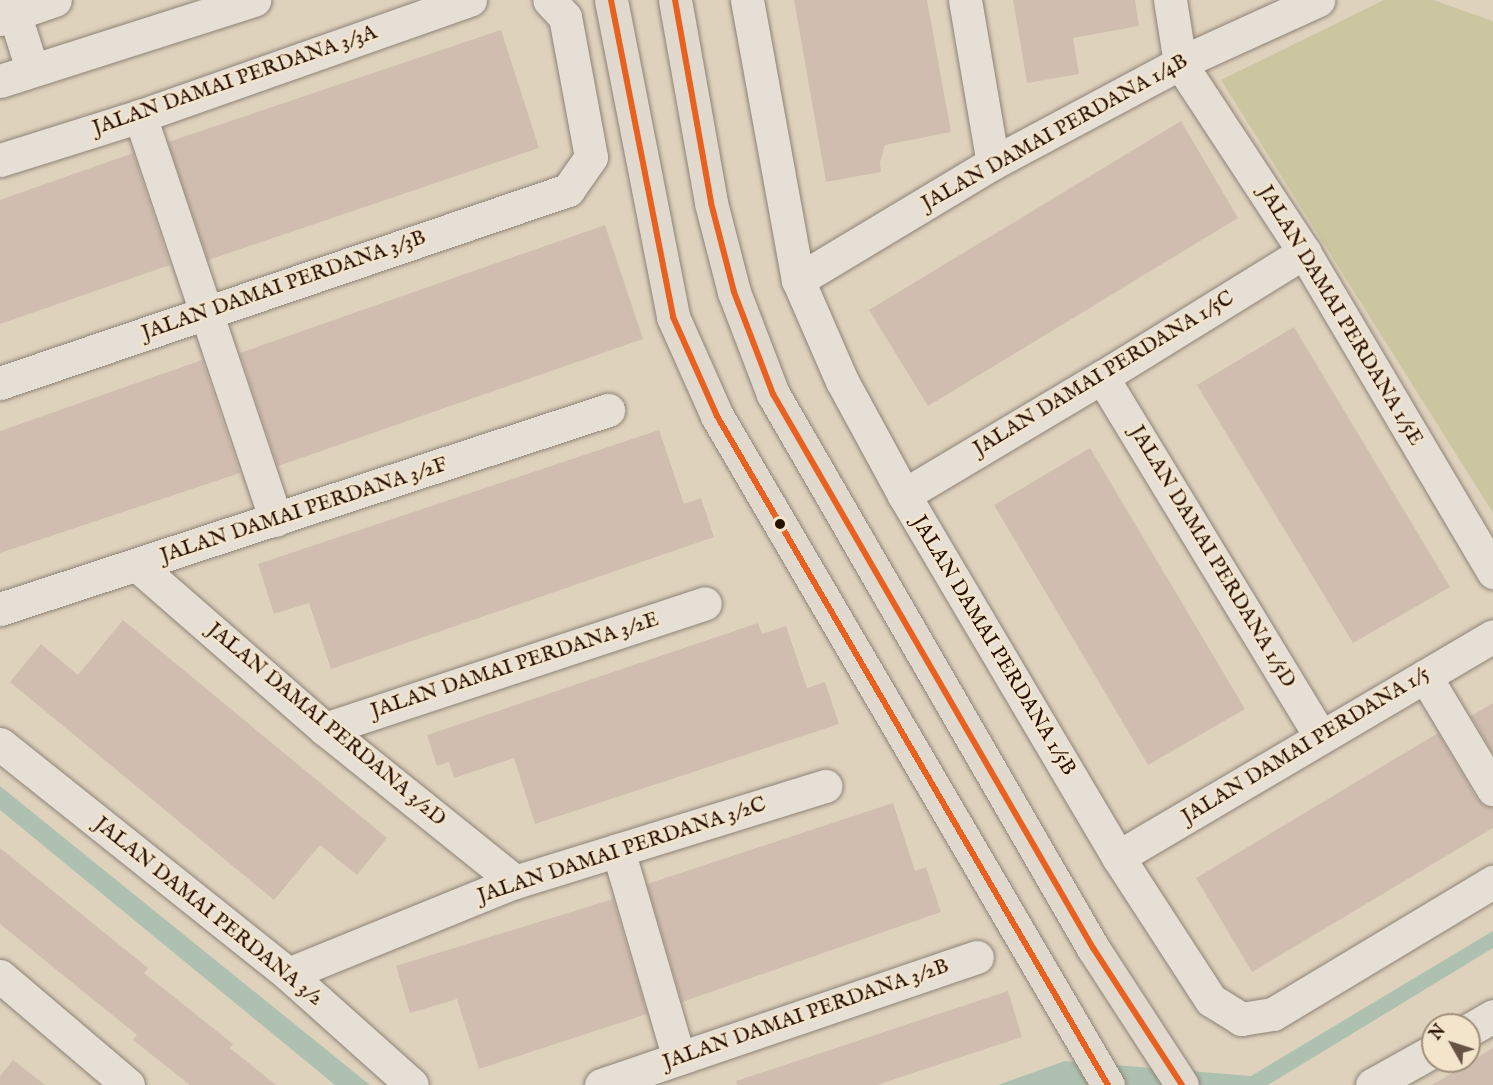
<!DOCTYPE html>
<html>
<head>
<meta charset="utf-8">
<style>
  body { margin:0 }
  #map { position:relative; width:1493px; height:1085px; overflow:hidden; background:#dfd2bd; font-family:"IM FELL English",serif }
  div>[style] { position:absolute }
  .green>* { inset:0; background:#cbc6a0 }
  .water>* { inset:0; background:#aec0b0 }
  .building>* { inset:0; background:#d0bdb0 }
  .roads { filter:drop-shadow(0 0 2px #8d8376) drop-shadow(0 0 2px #8d8376) }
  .minor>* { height:33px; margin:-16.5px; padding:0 16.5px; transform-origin:16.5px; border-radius:16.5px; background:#e5dfd5 }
  .major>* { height:33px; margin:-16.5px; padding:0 16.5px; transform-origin:16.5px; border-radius:16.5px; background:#e1d9cd }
  .bus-1>* { height:6px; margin:-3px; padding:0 3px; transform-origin:3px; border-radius:3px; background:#e86120 }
  .dots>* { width:16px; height:16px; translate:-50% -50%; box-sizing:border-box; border:3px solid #f3e4cc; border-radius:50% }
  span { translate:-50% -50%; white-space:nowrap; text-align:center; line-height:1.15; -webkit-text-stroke:5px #f3e4cc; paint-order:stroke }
  .street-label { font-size:21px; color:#270f01 }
  .north { position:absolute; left:1421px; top:1013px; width:60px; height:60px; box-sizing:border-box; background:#f3e4cc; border:2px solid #a18f7b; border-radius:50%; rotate:309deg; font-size:16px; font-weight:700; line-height:24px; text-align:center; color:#270f01 }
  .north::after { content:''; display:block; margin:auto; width:21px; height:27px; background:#675343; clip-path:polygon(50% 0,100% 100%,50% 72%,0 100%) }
</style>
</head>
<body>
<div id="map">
  <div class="green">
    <i style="clip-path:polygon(1384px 0,1433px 0,1493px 21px,1493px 513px,1221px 80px)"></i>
  </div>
  <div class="water">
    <i style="clip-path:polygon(0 786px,370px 1085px,335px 1085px,0 810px)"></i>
    <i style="clip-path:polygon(1493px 931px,1493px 948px,1268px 1085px,998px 1085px,1065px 1061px,1251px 1076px)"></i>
  </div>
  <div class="building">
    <i style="clip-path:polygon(794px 0,927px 0,951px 132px,885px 145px,880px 162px,881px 172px,826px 182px)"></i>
    <i style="clip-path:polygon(1013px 0,1135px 0,1139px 26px,1073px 38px,1079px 74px,1027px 83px)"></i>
    <i style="clip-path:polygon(501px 30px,539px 148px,208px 260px,168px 142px)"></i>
    <i style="clip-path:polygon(1181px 121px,1238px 218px,928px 406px,869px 310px)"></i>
    <i style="clip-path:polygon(133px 153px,170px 265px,0 324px,0 200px)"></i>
    <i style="clip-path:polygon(605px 225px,643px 339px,278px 466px,240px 353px)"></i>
    <i style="clip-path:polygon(1294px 327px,1450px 587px,1353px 643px,1197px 385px)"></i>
    <i style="clip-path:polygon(202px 360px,240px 473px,0 553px,0 431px)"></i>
    <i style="clip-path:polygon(659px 430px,684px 504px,701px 498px,714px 537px,331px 669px,309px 603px,274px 614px,258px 564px)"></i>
    <i style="clip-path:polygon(1090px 448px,1245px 709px,1148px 765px,994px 505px)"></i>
    <i style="clip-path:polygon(123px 620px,387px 838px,357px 875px,320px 845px,274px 900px,10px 682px,41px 644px,78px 675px)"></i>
    <i style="clip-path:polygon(758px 623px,762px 634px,786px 626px,807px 688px,825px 682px,839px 724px,535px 824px,514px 758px,454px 778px,449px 762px,437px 766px,427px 735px)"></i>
    <i style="clip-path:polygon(1493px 703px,1493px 753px,1471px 716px)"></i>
    <i style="clip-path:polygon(1438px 733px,1477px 799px,1484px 806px,1493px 808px,1493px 828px,1252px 972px,1196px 878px)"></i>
    <i style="clip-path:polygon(893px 803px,915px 871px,926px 867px,941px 912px,682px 1002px,647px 884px)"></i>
    <i style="clip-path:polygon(0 848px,148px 968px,144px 973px,233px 1044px,230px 1048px,276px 1085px,190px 1085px,133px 1040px,137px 1035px,0 924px)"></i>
    <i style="clip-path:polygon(613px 899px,647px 1014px,479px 1069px,457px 999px,410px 1013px,396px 966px)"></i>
    <i style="clip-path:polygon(1008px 991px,1022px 1037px,877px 1085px,737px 1085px,736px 1081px)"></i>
    <i style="clip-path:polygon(1493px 1048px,1493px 1085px,1432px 1085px)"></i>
    <i style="clip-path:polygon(13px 1060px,45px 1085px,0 1085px,0 1076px)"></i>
  </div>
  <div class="roads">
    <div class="minor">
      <i style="left:10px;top:0;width:72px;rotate:72.3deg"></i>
      <i style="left:747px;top:0;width:285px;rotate:79.7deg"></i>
      <i style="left:798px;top:280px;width:110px;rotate:66.5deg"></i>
      <i style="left:842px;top:381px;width:130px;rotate:61.5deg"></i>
      <i style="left:904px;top:495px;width:421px;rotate:59.4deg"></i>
      <i style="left:1118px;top:857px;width:171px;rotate:57deg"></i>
      <i style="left:1211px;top:1000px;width:36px;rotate:32deg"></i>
      <i style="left:1241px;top:1019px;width:32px;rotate:-9deg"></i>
      <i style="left:1273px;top:1014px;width:257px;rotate:-31deg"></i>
      <i style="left:965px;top:0;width:165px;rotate:80.3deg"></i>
      <i style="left:1170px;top:0;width:64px;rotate:81deg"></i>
      <i style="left:1180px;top:63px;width:226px;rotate:56.7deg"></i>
      <i style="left:1304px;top:252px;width:372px;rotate:59.4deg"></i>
      <i style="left:0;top:19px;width:58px;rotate:-19.1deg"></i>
      <i style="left:0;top:81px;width:267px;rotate:-17.7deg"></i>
      <i style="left:140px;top:116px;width:426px;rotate:71.4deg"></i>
      <i style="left:0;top:160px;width:147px;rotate:-17.4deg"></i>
      <i style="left:140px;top:116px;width:350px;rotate:-19.4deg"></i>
      <i style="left:798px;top:280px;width:227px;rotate:-31deg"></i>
      <i style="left:993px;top:163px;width:212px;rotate:-28.1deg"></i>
      <i style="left:1180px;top:63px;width:152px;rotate:-24.5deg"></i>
      <i style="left:1102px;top:377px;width:421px;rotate:58.7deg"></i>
      <i style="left:0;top:383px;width:600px;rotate:-18.77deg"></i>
      <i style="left:568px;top:190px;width:40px;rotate:-55.1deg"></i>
      <i style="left:591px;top:157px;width:142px;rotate:-100.5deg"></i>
      <i style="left:565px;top:17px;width:23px;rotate:-133deg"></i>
      <i style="left:904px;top:495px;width:230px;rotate:-30.8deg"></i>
      <i style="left:1102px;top:377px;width:238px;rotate:-31.7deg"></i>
      <i style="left:138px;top:566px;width:248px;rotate:41.1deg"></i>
      <i style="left:325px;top:729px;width:244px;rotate:38.8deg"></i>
      <i style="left:0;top:609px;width:640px;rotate:-18.12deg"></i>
      <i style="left:1425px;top:676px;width:132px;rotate:59deg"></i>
      <i style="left:325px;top:729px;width:400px;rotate:-18.3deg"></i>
      <i style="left:0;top:744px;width:369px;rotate:38.6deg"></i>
      <i style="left:288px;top:974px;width:166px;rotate:41.8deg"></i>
      <i style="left:618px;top:850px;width:217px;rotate:73.7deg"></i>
      <i style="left:1118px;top:857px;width:435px;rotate:-30.5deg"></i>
      <i style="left:288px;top:974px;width:245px;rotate:-22.1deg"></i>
      <i style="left:515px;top:882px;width:325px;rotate:-17.2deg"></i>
      <i style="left:0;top:976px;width:168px;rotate:40.4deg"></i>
      <i style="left:1469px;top:1030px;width:28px;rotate:-30deg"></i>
      <i style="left:601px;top:1085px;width:397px;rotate:-18.8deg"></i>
      <i style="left:1372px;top:1085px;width:70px;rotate:-29.1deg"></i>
    </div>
    <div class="major">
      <i style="left:611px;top:0;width:323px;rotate:78.9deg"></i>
      <i style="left:673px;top:317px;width:108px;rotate:66deg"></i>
      <i style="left:717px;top:416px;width:775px;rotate:59.7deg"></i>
      <i style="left:675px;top:0;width:206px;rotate:79.9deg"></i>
      <i style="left:711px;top:203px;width:92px;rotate:75.5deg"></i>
      <i style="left:734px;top:292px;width:109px;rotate:69.1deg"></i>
      <i style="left:773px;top:394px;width:640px;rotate:59.99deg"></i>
      <i style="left:1093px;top:948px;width:163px;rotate:57deg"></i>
    </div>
  </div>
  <div class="bus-1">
    <i style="left:611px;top:0;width:323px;rotate:78.9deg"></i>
    <i style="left:673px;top:317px;width:108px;rotate:66deg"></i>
    <i style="left:717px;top:416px;width:775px;rotate:59.7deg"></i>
    <i style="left:675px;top:0;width:206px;rotate:79.9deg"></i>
    <i style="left:711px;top:203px;width:92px;rotate:75.5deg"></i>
    <i style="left:734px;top:292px;width:109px;rotate:69.1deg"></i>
    <i style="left:773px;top:394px;width:640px;rotate:59.99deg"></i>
    <i style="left:1093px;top:948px;width:163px;rotate:57deg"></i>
  </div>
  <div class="dots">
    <i style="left:780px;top:524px;background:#270f01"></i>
  </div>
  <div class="street-label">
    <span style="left:235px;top:81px;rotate:-19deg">JALAN DAMAI PERDANA 3/3A</span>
    <span style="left:1055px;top:133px;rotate:-29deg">JALAN DAMAI PERDANA 1/4B</span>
    <span style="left:284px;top:286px;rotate:-19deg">JALAN DAMAI PERDANA 3/3B</span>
    <span style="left:1340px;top:316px;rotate:59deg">JALAN DAMAI PERDANA 1/5E</span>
    <span style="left:1104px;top:374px;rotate:-31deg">JALAN DAMAI PERDANA 1/5C</span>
    <span style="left:304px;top:511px;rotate:-18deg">JALAN DAMAI PERDANA 3/2F</span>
    <span style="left:1212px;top:557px;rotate:59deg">JALAN DAMAI PERDANA 1/5D</span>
    <span style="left:993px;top:646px;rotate:59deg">JALAN DAMAI PERDANA 1/5B</span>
    <span style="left:515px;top:666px;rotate:-18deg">JALAN DAMAI PERDANA 3/2E</span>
    <span style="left:326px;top:725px;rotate:40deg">JALAN DAMAI PERDANA 3/2D</span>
    <span style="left:1306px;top:746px;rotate:-31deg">JALAN DAMAI PERDANA 1/5</span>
    <span style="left:622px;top:851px;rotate:-18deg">JALAN DAMAI PERDANA 3/2C</span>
    <span style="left:208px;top:912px;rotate:39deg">JALAN DAMAI PERDANA 3/2</span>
    <span style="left:806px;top:1015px;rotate:-19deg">JALAN DAMAI PERDANA 3/2B</span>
  </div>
  <div class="north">N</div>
</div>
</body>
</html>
